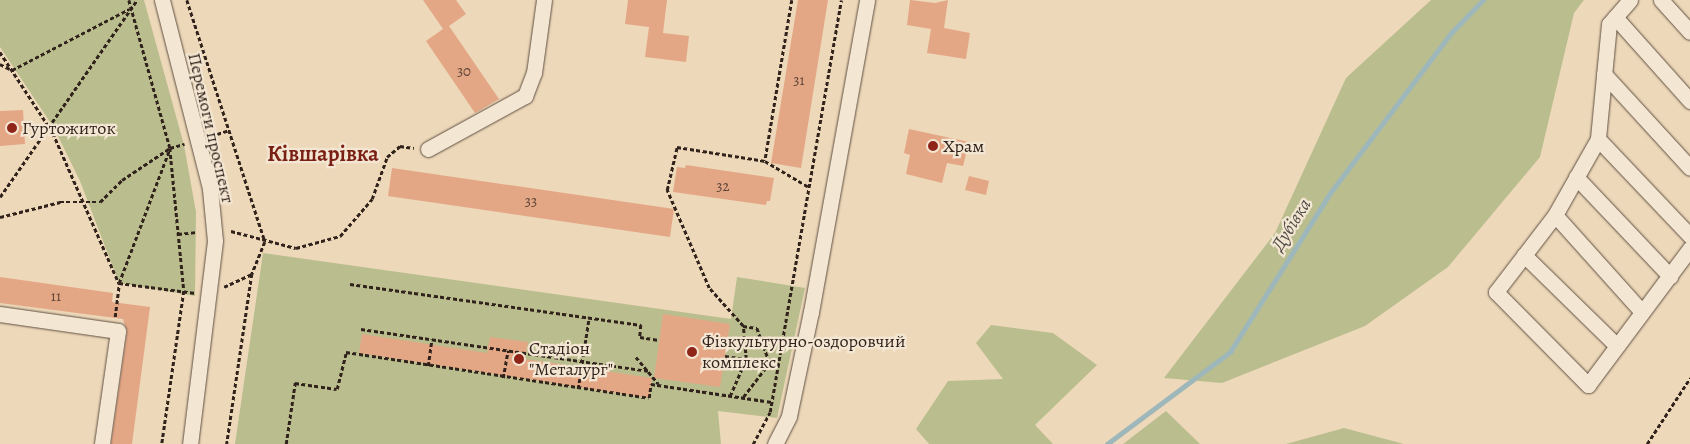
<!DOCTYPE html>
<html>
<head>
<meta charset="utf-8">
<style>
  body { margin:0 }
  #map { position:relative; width:1690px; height:444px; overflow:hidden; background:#edd8b9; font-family:Alegreya,serif }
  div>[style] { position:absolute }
  .green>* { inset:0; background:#babe8e }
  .stream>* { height:4.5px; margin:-2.25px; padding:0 2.25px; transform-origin:2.25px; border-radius:2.25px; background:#9eb7ba }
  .building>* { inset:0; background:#e4a786 }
  .path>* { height:2.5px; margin-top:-1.25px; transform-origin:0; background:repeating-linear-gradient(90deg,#31231c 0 4px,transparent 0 6.5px) }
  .roads { filter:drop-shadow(0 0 1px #605043) drop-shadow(0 0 1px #605043) }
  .minor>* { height:15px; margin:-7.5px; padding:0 7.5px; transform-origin:7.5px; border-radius:7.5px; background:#f3e6d2 }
  .dots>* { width:14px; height:14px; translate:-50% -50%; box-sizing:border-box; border:2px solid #f3e6d2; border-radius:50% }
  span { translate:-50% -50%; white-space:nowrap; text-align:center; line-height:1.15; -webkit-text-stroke:4.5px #f3e6d2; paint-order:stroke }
  .number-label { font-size:15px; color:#5e4436 }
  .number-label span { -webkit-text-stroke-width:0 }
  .poi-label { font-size:18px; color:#31231c }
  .left { translate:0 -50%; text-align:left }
  .street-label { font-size:18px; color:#31231c }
  .water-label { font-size:19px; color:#524f4b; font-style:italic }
  .district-label { font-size:22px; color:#7a1f14; font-weight:700 }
</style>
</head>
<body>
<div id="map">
  <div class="green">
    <i style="clip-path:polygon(0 0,144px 0,184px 145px,196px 212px,195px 296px,119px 283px,80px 181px,54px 128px,0 47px)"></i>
    <i style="clip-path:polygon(1431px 0,1584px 0,1574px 13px,1540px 157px,1448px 267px,1365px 326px,1222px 383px,1164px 378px,1275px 233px,1346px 78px)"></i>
    <i style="clip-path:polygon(263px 253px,731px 319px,737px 277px,805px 288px,777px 418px,718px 411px,721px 444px,235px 444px)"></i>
    <i style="clip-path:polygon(991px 325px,1053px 333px,1097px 365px,1035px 425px,1053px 444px,929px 444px,916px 429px,948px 381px,1003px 379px,976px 343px)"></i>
    <i style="clip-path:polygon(1166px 411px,1200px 444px,1123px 444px)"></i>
    <i style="clip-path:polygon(1344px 428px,1404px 444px,1286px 444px)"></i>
  </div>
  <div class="stream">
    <i style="left:1107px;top:444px;width:154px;rotate:-36.8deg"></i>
    <i style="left:1230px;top:352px;width:188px;rotate:-57.8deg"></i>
    <i style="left:1330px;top:193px;width:201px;rotate:-52.9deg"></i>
    <i style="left:1451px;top:33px;width:46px;rotate:-45.9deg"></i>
  </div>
  <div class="building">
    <i style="clip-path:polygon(423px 0,456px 0,466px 14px,449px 26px,499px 99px,475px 113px,426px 41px,443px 29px)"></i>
    <i style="clip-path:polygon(628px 0,667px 0,663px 33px,689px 36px,686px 62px,645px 57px,649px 27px,625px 24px)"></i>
    <i style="clip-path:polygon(798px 0,828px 0,801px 168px,771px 163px)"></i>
    <i style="clip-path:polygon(910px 0,935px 3px,948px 0,944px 28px,970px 33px,966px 59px,927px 53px,931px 29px,907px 25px)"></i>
    <i style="clip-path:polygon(23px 110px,25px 144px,0 146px,0 111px)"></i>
    <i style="clip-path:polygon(909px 129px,969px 142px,963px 166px,947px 163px,942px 183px,906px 174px,910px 155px,904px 153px)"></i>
    <i style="clip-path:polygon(686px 165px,774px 178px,770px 201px,767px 201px,766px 205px,673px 192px,677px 167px,685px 168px)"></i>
    <i style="clip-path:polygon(392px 168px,674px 209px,670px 237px,388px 196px)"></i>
    <i style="clip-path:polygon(969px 176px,989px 181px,986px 195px,965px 190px)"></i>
    <i style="clip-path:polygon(0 277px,113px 293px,112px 302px,150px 307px,132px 444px,111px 444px,127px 332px,123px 319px,0 303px)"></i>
    <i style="clip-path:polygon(663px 314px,730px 324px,720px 387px,654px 378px)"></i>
    <i style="clip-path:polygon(362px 334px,487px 353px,490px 337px,528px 342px,525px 359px,652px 378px,649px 398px,359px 353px)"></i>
  </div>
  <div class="path">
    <i style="left:129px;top:0;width:154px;rotate:74.5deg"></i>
    <i style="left:170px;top:148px;width:144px;rotate:84.4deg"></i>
    <i style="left:184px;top:291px;width:155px;rotate:98.2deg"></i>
    <i style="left:187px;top:0;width:254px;rotate:72.1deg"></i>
    <i style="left:265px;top:242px;width:35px;rotate:112deg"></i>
    <i style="left:252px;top:274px;width:172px;rotate:98.4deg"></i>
    <i style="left:792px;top:0;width:163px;rotate:99.5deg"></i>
    <i style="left:765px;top:161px;width:51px;rotate:30.6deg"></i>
    <i style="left:0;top:52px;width:97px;rotate:56.8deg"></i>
    <i style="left:53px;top:133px;width:164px;rotate:66.3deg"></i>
    <i style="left:0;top:64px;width:13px;rotate:27deg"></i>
    <i style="left:12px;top:70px;width:132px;rotate:-27.5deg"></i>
    <i style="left:211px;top:136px;width:19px;rotate:-18deg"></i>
    <i style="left:0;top:197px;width:240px;rotate:-55.2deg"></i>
    <i style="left:0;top:217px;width:62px;rotate:-14deg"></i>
    <i style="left:60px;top:202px;width:40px"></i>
    <i style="left:100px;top:202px;width:31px;rotate:-45deg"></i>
    <i style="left:122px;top:180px;width:58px;rotate:-33.7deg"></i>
    <i style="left:170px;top:148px;width:15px;rotate:-16deg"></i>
    <i style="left:231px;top:231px;width:67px;rotate:14.7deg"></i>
    <i style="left:296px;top:248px;width:46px;rotate:-15.3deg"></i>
    <i style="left:340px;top:236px;width:49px;rotate:-49.1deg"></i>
    <i style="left:372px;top:199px;width:45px;rotate:-70.3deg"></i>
    <i style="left:387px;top:157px;width:17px;rotate:-40deg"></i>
    <i style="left:400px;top:146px;width:14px;rotate:8deg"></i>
    <i style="left:178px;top:234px;width:18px;rotate:-6deg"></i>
    <i style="left:119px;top:283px;width:141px;rotate:-69.3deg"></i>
    <i style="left:350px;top:284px;width:294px;rotate:8deg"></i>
    <i style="left:641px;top:325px;width:12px;rotate:95deg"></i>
    <i style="left:640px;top:337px;width:19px;rotate:9deg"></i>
    <i style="left:224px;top:287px;width:31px;rotate:-25deg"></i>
    <i style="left:115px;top:317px;width:34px;rotate:-83deg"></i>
    <i style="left:119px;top:283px;width:77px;rotate:7.5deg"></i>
    <i style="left:743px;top:326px;width:14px;rotate:8deg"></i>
    <i style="left:757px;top:328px;width:37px;rotate:70deg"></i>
    <i style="left:770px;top:363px;width:44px;rotate:127.6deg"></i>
    <i style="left:361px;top:329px;width:290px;rotate:8.3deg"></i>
    <i style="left:725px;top:356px;width:55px;rotate:8.4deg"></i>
    <i style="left:636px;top:357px;width:35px;rotate:50deg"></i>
    <i style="left:428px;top:366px;width:27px;rotate:-82deg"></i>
    <i style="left:503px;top:378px;width:28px;rotate:-80deg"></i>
    <i style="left:578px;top:389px;width:73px;rotate:-81.3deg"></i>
    <i style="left:730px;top:396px;width:40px;rotate:-66.6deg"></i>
    <i style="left:746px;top:359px;width:33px;rotate:-95deg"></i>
    <i style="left:743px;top:326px;width:51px;rotate:-131.8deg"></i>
    <i style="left:709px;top:288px;width:107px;rotate:-113.2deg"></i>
    <i style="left:667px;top:190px;width:44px;rotate:-76.9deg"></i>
    <i style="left:677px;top:147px;width:89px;rotate:9deg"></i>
    <i style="left:286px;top:444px;width:62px;rotate:-81.6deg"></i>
    <i style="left:295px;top:383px;width:42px;rotate:8.1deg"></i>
    <i style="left:337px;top:389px;width:38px;rotate:-76deg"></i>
    <i style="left:346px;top:352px;width:306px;rotate:8.6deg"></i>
    <i style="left:649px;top:398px;width:14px;rotate:-82deg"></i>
    <i style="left:651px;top:384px;width:122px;rotate:8.5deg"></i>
    <i style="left:753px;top:444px;width:36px;rotate:-62deg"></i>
    <i style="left:770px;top:412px;width:418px;rotate:-80.2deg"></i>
    <i style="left:1647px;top:444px;width:79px;rotate:-56.9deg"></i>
  </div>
  <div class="roads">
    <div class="minor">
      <i style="left:162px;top:0;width:195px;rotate:75.7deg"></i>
      <i style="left:210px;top:189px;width:52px;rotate:84.5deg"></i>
      <i style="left:215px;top:241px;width:205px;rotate:97deg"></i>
      <i style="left:1630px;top:0;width:32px;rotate:131deg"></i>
      <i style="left:1609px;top:24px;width:116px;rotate:95.5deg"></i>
      <i style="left:1598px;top:139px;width:87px;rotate:119.5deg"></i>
      <i style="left:1555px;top:215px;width:97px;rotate:127.5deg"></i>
      <i style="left:1496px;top:292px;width:131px;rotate:45.3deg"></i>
      <i style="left:1588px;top:385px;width:171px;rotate:-53.3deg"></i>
      <i style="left:1661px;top:0;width:43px;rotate:47.8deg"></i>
      <i style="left:1615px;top:17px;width:113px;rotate:48.2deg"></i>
      <i style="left:1604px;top:74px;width:127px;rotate:47.5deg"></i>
      <i style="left:1598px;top:139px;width:134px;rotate:46.5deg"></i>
      <i style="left:428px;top:149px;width:111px;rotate:-28.7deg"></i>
      <i style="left:525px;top:96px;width:25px;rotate:-69deg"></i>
      <i style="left:534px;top:73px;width:74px;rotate:-82.2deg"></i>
      <i style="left:1576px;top:177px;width:137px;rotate:46.5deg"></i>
      <i style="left:1555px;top:215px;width:130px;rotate:48.1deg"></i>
      <i style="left:1524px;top:255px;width:130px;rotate:44.4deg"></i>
      <i style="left:0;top:314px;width:119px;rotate:8.2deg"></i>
      <i style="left:118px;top:331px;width:114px;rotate:98.1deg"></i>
      <i style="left:775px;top:444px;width:31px;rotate:-63deg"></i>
      <i style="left:789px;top:416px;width:106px;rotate:-78.1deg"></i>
      <i style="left:811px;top:312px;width:317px;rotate:-79.8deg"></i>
    </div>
  </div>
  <div class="dots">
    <i style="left:12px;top:128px;background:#8f2418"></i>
    <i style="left:933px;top:146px;background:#8f2418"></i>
    <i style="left:692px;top:352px;background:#8f2418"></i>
    <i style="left:519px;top:359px;background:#8f2418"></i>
  </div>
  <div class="number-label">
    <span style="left:464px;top:72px">30</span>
    <span style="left:799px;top:81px">31</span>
    <span style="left:723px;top:187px">32</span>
    <span style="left:531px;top:202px">33</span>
    <span style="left:56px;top:297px">11</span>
  </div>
  <div class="poi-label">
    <span class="left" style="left:22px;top:128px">Гуртожиток</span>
    <span class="left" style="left:943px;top:146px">Храм</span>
    <span class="left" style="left:702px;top:352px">Фізкультурно-оздоровчий<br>комплекс</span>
    <span class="left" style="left:529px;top:359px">Стадіон<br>"Металург"</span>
  </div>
  <div class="street-label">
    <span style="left:211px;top:128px;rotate:77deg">Перемоги проспект</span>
  </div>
  <div class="water-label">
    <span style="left:1292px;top:225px;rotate:-58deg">Дубівка</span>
  </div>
  <div class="district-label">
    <span style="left:323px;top:155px">Ківшарівка</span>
  </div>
</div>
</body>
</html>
